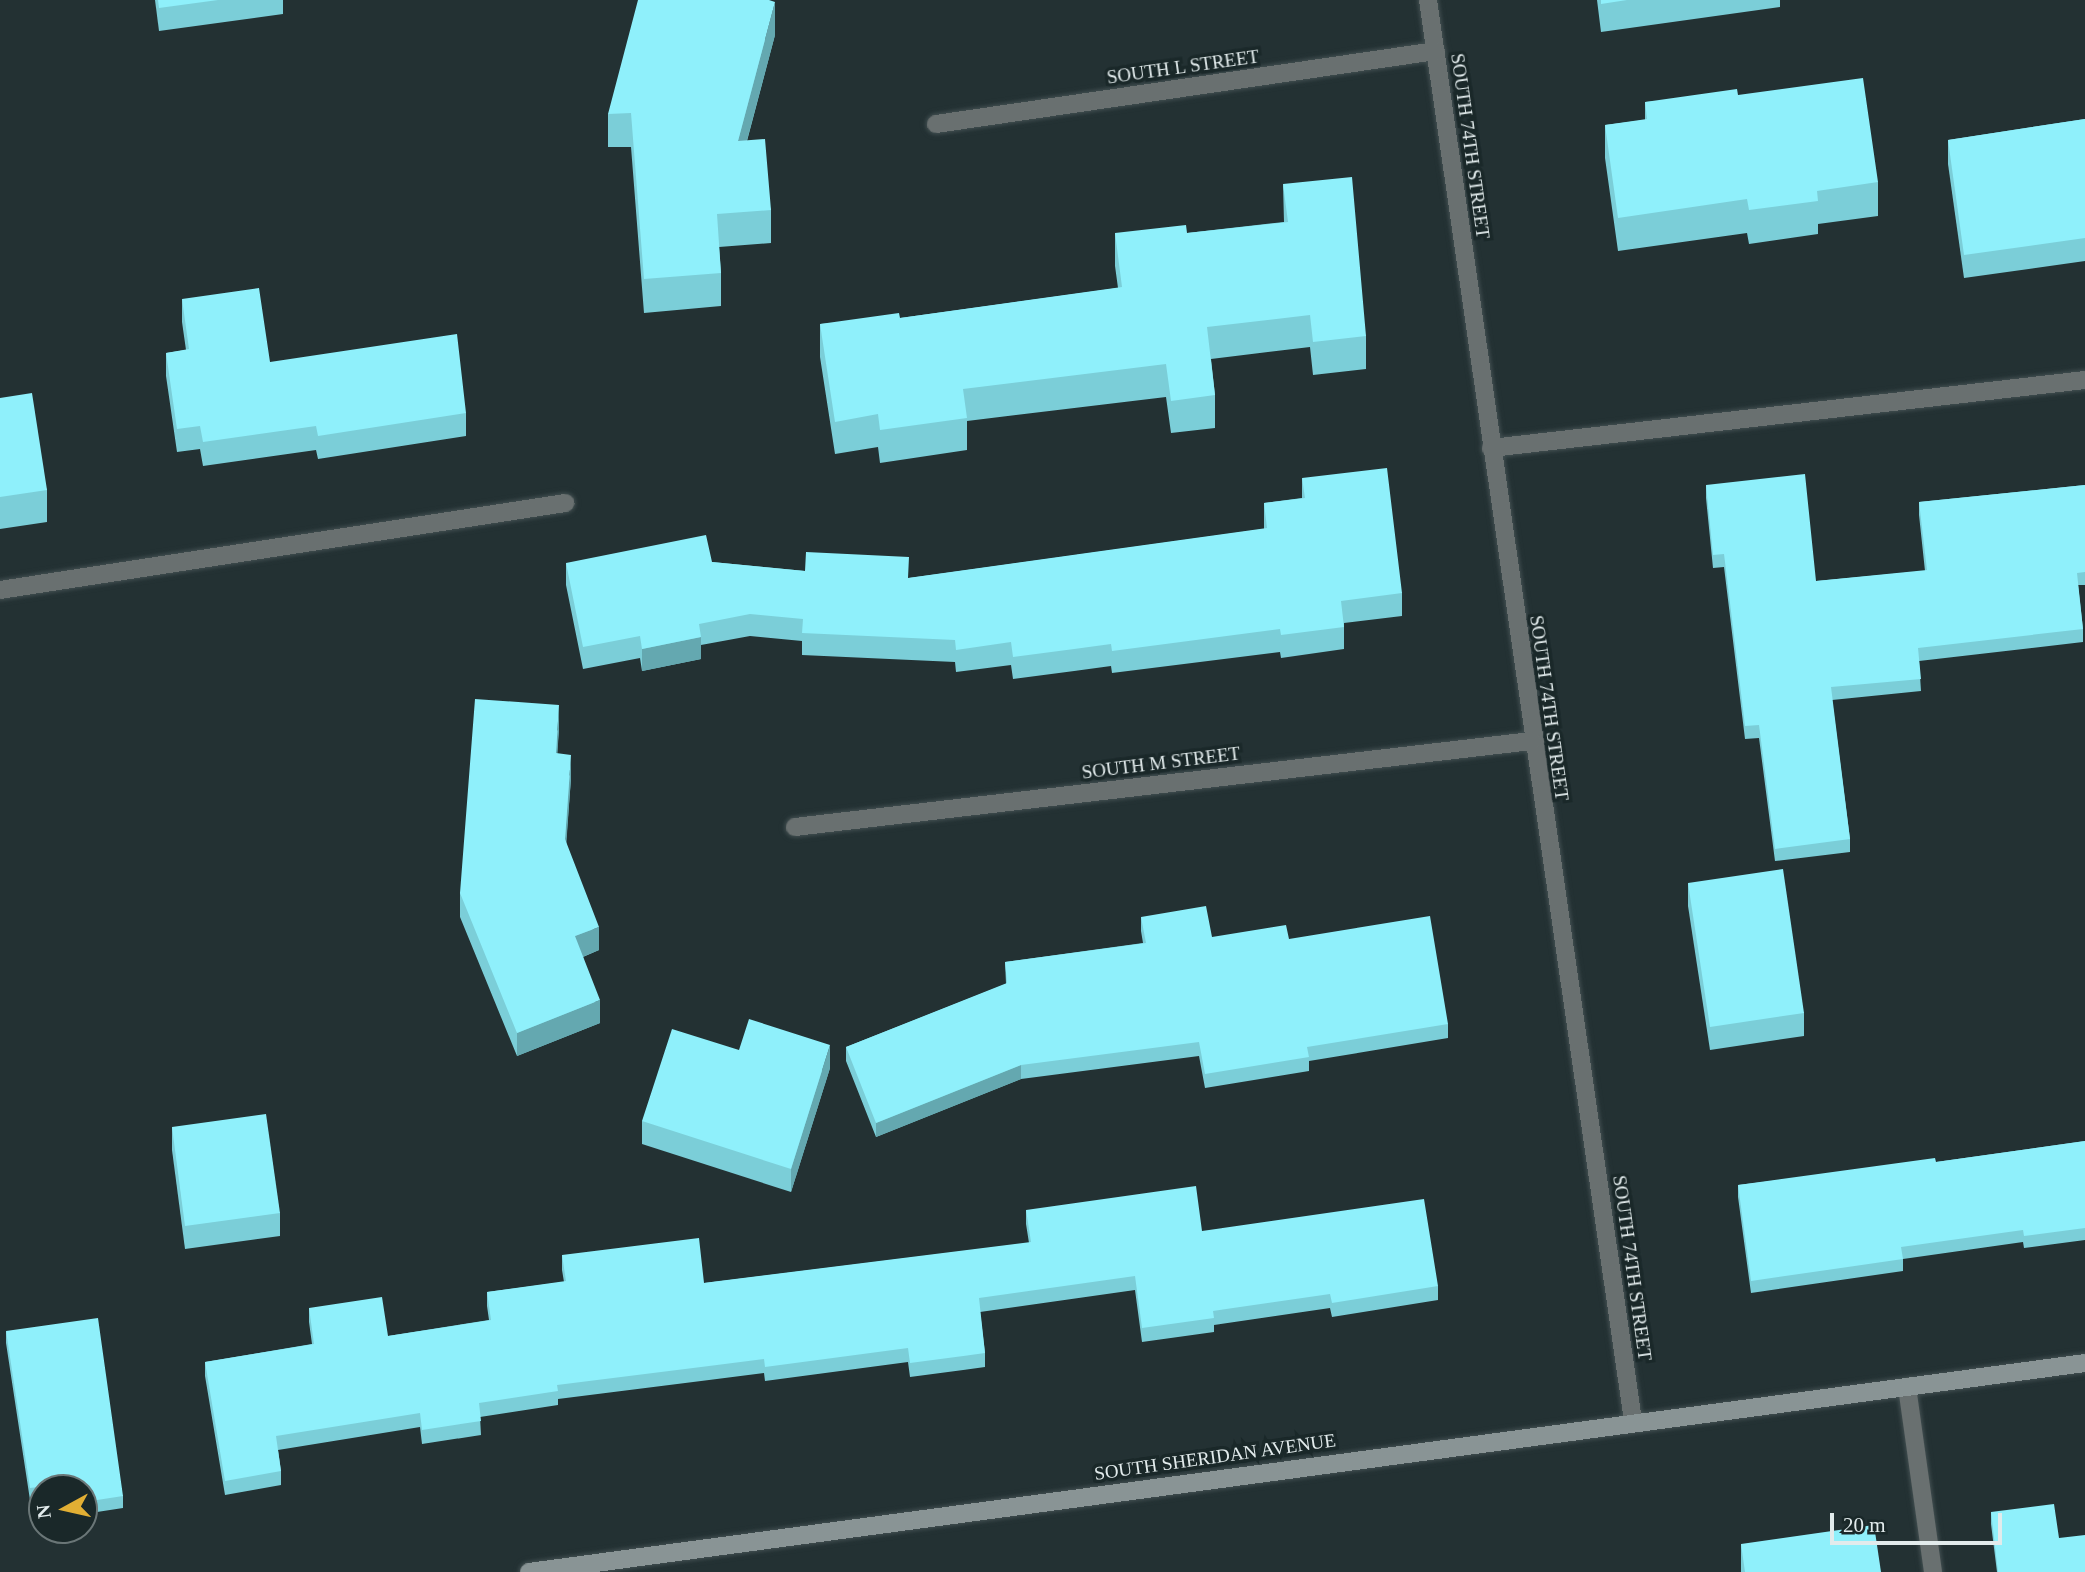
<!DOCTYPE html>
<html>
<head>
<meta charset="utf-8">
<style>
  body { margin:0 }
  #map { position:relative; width:2085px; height:1572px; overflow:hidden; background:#233133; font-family:"Times New Roman",serif }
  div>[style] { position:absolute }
  .roads { filter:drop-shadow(0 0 2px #424f51) drop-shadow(0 0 2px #424f51) }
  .lane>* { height:18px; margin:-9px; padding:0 9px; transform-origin:9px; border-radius:9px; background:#697070 }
  .street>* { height:18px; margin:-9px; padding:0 9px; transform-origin:9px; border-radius:9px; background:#697070 }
  .secondary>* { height:18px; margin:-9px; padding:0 9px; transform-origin:9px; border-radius:9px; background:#899495 }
  .wall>* { inset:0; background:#7bced8 }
  .shaded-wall>* { inset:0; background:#64a8b0 }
  .building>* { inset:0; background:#8ff0fb }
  span { translate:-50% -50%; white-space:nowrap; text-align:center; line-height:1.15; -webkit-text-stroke:7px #1a2829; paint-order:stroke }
  .street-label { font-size:19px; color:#e2ebec }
  .north { position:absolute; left:28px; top:1474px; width:70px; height:70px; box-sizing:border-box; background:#1a2829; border:2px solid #6a7677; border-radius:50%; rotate:262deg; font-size:19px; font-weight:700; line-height:28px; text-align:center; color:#e2ebec }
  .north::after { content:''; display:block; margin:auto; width:24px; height:32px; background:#e2af34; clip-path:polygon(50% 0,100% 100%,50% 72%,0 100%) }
  .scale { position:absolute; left:1830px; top:1513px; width:172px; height:32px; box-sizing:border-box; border:4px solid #e2ebec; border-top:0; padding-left:9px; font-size:21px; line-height:24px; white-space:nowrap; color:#e2ebec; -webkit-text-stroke:5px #1a2829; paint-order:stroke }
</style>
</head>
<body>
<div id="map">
  <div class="roads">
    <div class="lane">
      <i style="left:1491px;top:448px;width:598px;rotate:-6.53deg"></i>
      <i style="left:0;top:590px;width:572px;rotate:-8.75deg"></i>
      <i style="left:1907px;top:1387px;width:187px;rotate:82deg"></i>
    </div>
    <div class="street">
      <i style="left:1428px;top:0;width:1436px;rotate:81.79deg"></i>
      <i style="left:936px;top:124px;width:505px;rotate:-8.31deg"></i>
      <i style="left:795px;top:827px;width:742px;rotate:-6.66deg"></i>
    </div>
    <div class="secondary">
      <i style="left:529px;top:1572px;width:1570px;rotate:-7.65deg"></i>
    </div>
  </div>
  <div class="wall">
    <i style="clip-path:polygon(155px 0,283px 0,283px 14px,159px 31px)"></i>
    <i style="clip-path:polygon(1597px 0,1780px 0,1780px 7px,1601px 32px)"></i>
    <i style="clip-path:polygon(775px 35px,747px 141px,771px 210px,771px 243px,719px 247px,721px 273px,721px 306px,644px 313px,631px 147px,608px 147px,608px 114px)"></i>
    <i style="clip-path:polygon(1738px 95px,1878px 182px,1878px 216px,1818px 224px,1818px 234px,1749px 244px,1747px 233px,1618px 251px,1605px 158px,1605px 125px,1645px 120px,1645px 102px)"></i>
    <i style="clip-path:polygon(2085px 119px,2085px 261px,1964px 278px,1948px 164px,1948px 140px)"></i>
    <i style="clip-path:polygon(1283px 184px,1366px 336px,1366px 369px,1313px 375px,1310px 347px,1211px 359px,1215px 395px,1215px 428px,1171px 433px,1166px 397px,967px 421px,967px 450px,880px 463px,878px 447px,835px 454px,820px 357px,820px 324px,900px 318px,1118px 288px,1115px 266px,1115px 233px,1187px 233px,1284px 222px)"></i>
    <i style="clip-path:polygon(182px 299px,270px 362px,466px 413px,466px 436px,318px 459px,316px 450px,203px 466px,200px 449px,177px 452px,166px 376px,166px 353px,186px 350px,182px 322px)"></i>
    <i style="clip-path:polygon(0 398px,47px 490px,47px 522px,0 529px)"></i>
    <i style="clip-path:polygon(1302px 478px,1402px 593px,1402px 616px,1344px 623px,1344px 649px,1281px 658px,1280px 652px,1112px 673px,1111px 666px,1013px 679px,1011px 665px,956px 672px,955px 662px,802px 655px,802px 641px,750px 636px,701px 645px,701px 659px,642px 671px,640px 658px,583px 669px,566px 585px,566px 563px,712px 562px,805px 571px,909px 578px,1264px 529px,1264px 503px,1302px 498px)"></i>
    <i style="clip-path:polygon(1706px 485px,1816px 581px,1925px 571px,1919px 515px,1919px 502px,2085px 485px,2085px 585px,2078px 585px,2083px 629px,2083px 642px,1919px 661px,1921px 691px,1832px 700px,1850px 839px,1850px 852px,1775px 861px,1759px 738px,1745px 739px,1724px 567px,1713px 568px,1706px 498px)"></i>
    <i style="clip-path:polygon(559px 728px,557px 754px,571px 778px,566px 843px,599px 950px,583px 957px,600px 1023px,517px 1056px,460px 917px,460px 893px)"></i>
    <i style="clip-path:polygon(1688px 883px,1804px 1013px,1804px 1036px,1710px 1050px,1688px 906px)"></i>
    <i style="clip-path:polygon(1141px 917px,1212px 937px,1289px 939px,1448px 1024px,1448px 1038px,1309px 1061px,1309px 1071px,1205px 1088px,1199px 1056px,1021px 1079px,876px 1137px,846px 1061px,846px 1047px,1006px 984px,1005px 962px,1143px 943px,1141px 931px)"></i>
    <i style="clip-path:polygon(830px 1068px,791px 1192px,642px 1144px,642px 1121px)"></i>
    <i style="clip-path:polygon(172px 1127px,280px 1213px,280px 1236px,185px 1249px,172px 1150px)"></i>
    <i style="clip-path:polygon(2085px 1141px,2085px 1240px,2024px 1248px,2023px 1242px,1903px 1259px,1903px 1271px,1751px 1293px,1738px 1197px,1738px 1185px,1936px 1162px)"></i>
    <i style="clip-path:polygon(1026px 1210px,1202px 1231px,1438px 1286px,1438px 1300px,1332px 1317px,1330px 1308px,1214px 1325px,1214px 1332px,1142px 1342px,1135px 1290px,980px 1312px,985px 1353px,985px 1367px,910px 1377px,908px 1362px,765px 1381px,764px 1373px,558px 1399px,558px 1405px,480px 1417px,481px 1435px,422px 1444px,420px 1427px,278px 1450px,281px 1471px,281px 1485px,225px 1495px,205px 1376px,205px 1362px,312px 1344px,309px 1322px,309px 1308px,388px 1336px,489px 1320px,487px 1306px,487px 1292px,564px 1282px,562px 1270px,562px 1255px,704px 1283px,1029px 1243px,1026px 1224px)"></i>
    <i style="clip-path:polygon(6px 1331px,123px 1496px,123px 1508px,84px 1514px,84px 1488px,42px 1488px,42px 1499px,30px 1500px,6px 1343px)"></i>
    <i style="clip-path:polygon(1991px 1512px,2059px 1538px,2085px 1572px,1997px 1572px,1991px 1524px)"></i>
    <i style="clip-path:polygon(1741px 1544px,1881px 1572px,1741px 1572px)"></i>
  </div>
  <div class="shaded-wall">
    <i style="clip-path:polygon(775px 2px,775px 35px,738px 174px,738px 141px)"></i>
    <i style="clip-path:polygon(701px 637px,701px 659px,642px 671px,642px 649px)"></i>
    <i style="clip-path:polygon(559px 705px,559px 728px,556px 777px,556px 753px)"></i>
    <i style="clip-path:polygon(571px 755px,571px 778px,565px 862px,565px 839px)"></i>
    <i style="clip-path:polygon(599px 927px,599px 950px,575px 960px,575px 936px)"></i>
    <i style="clip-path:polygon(600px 1000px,600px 1023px,517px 1056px,517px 1033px)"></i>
    <i style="clip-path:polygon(830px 1045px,830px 1068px,791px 1192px,791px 1169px)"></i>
    <i style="clip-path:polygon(1021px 1065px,1021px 1079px,876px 1137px,876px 1123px)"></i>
  </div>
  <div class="building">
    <i style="clip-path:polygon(158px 0,218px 0,159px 8px)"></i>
    <i style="clip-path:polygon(638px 0,769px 0,775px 2px,738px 141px,765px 139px,771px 210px,717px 214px,721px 273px,644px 279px,631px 113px,608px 114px)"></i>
    <i style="clip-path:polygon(1601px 0,1627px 0,1601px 4px)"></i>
    <i style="clip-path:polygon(1863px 78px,1878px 182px,1817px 191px,1818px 201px,1749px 210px,1747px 199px,1618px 218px,1605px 125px,1647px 119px,1645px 102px,1737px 89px,1738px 95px)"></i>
    <i style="clip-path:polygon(2085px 119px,2085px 238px,1964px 255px,1948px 140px)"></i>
    <i style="clip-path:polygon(1352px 177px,1366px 336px,1313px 342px,1310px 315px,1207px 327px,1215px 395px,1171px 401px,1166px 364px,963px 389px,967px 418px,880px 430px,878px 414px,835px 422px,820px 324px,899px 313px,900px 318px,1122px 287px,1115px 233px,1186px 225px,1187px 233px,1288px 222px,1283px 184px)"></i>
    <i style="clip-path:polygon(259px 288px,270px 362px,457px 334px,466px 413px,318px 436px,316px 426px,203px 442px,200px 426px,177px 429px,166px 353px,189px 349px,182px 299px)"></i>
    <i style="clip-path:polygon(32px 393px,47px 490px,0 497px,0 398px)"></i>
    <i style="clip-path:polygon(1387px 468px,1402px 593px,1341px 601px,1344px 627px,1281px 635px,1280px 629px,1112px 651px,1111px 644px,1013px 657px,1011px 642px,956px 650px,955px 640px,802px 633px,803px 619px,750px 614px,699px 624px,701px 637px,642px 649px,640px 636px,583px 647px,566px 563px,706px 535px,712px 562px,805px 571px,806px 552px,909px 557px,908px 578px,1267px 528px,1264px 503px,1305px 498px,1302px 478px)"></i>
    <i style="clip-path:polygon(1805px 474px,1816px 581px,1927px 570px,1919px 502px,2085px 485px,2085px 572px,2077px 573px,2083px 629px,1918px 648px,1921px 679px,1831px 687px,1850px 839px,1775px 849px,1759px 725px,1745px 726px,1724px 554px,1713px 555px,1706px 485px)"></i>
    <i style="clip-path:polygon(475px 699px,559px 705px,556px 753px,571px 755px,565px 839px,599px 927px,575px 936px,600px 1000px,517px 1033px,460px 893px)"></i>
    <i style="clip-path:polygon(1783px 869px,1804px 1013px,1710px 1027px,1688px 883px)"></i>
    <i style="clip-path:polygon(1206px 906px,1212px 937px,1286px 925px,1289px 939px,1430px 916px,1448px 1024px,1307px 1047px,1309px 1057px,1205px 1074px,1199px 1042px,1021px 1065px,876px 1123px,846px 1047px,1007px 983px,1005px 962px,1146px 943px,1141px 917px)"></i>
    <i style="clip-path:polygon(749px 1019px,830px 1045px,791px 1169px,642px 1121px,672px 1029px,739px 1050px)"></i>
    <i style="clip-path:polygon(266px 1114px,280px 1213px,185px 1226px,172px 1127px)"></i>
    <i style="clip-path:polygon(2085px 1141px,2085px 1228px,2024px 1236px,2023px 1230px,1901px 1247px,1903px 1259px,1751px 1281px,1738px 1185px,1935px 1158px,1936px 1162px)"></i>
    <i style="clip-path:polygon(1196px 1186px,1202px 1231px,1424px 1199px,1438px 1286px,1332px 1303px,1330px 1294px,1213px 1311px,1214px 1318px,1142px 1328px,1135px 1276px,979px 1298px,985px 1353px,910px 1363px,908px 1348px,765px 1367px,764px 1359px,557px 1385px,558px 1391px,479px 1403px,481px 1421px,422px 1430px,420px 1413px,276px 1436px,281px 1471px,225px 1481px,205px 1362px,314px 1344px,309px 1308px,382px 1297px,388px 1336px,491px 1320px,487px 1292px,566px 1281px,562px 1255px,699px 1238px,704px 1283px,1031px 1242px,1026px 1210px)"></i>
    <i style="clip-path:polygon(98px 1318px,123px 1496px,84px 1502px,84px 1488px,72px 1488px,71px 1483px,30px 1488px,6px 1331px)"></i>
    <i style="clip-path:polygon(2054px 1504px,2059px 1538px,2085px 1535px,2085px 1572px,1998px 1572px,1991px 1512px)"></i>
    <i style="clip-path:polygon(1874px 1525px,1881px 1572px,1745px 1572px,1741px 1544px)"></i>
  </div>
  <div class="street-label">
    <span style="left:1183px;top:67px;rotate:-8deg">SOUTH L STREET</span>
    <span style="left:1470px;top:146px;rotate:82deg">SOUTH 74TH STREET</span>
    <span style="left:1549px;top:708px;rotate:82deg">SOUTH 74TH STREET</span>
    <span style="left:1161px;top:763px;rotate:-7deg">SOUTH M STREET</span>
    <span style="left:1632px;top:1268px;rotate:82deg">SOUTH 74TH STREET</span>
    <span style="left:1215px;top:1457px;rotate:-8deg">SOUTH SHERIDAN AVENUE</span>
  </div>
  <div class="north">N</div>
  <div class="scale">20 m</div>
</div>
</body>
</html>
